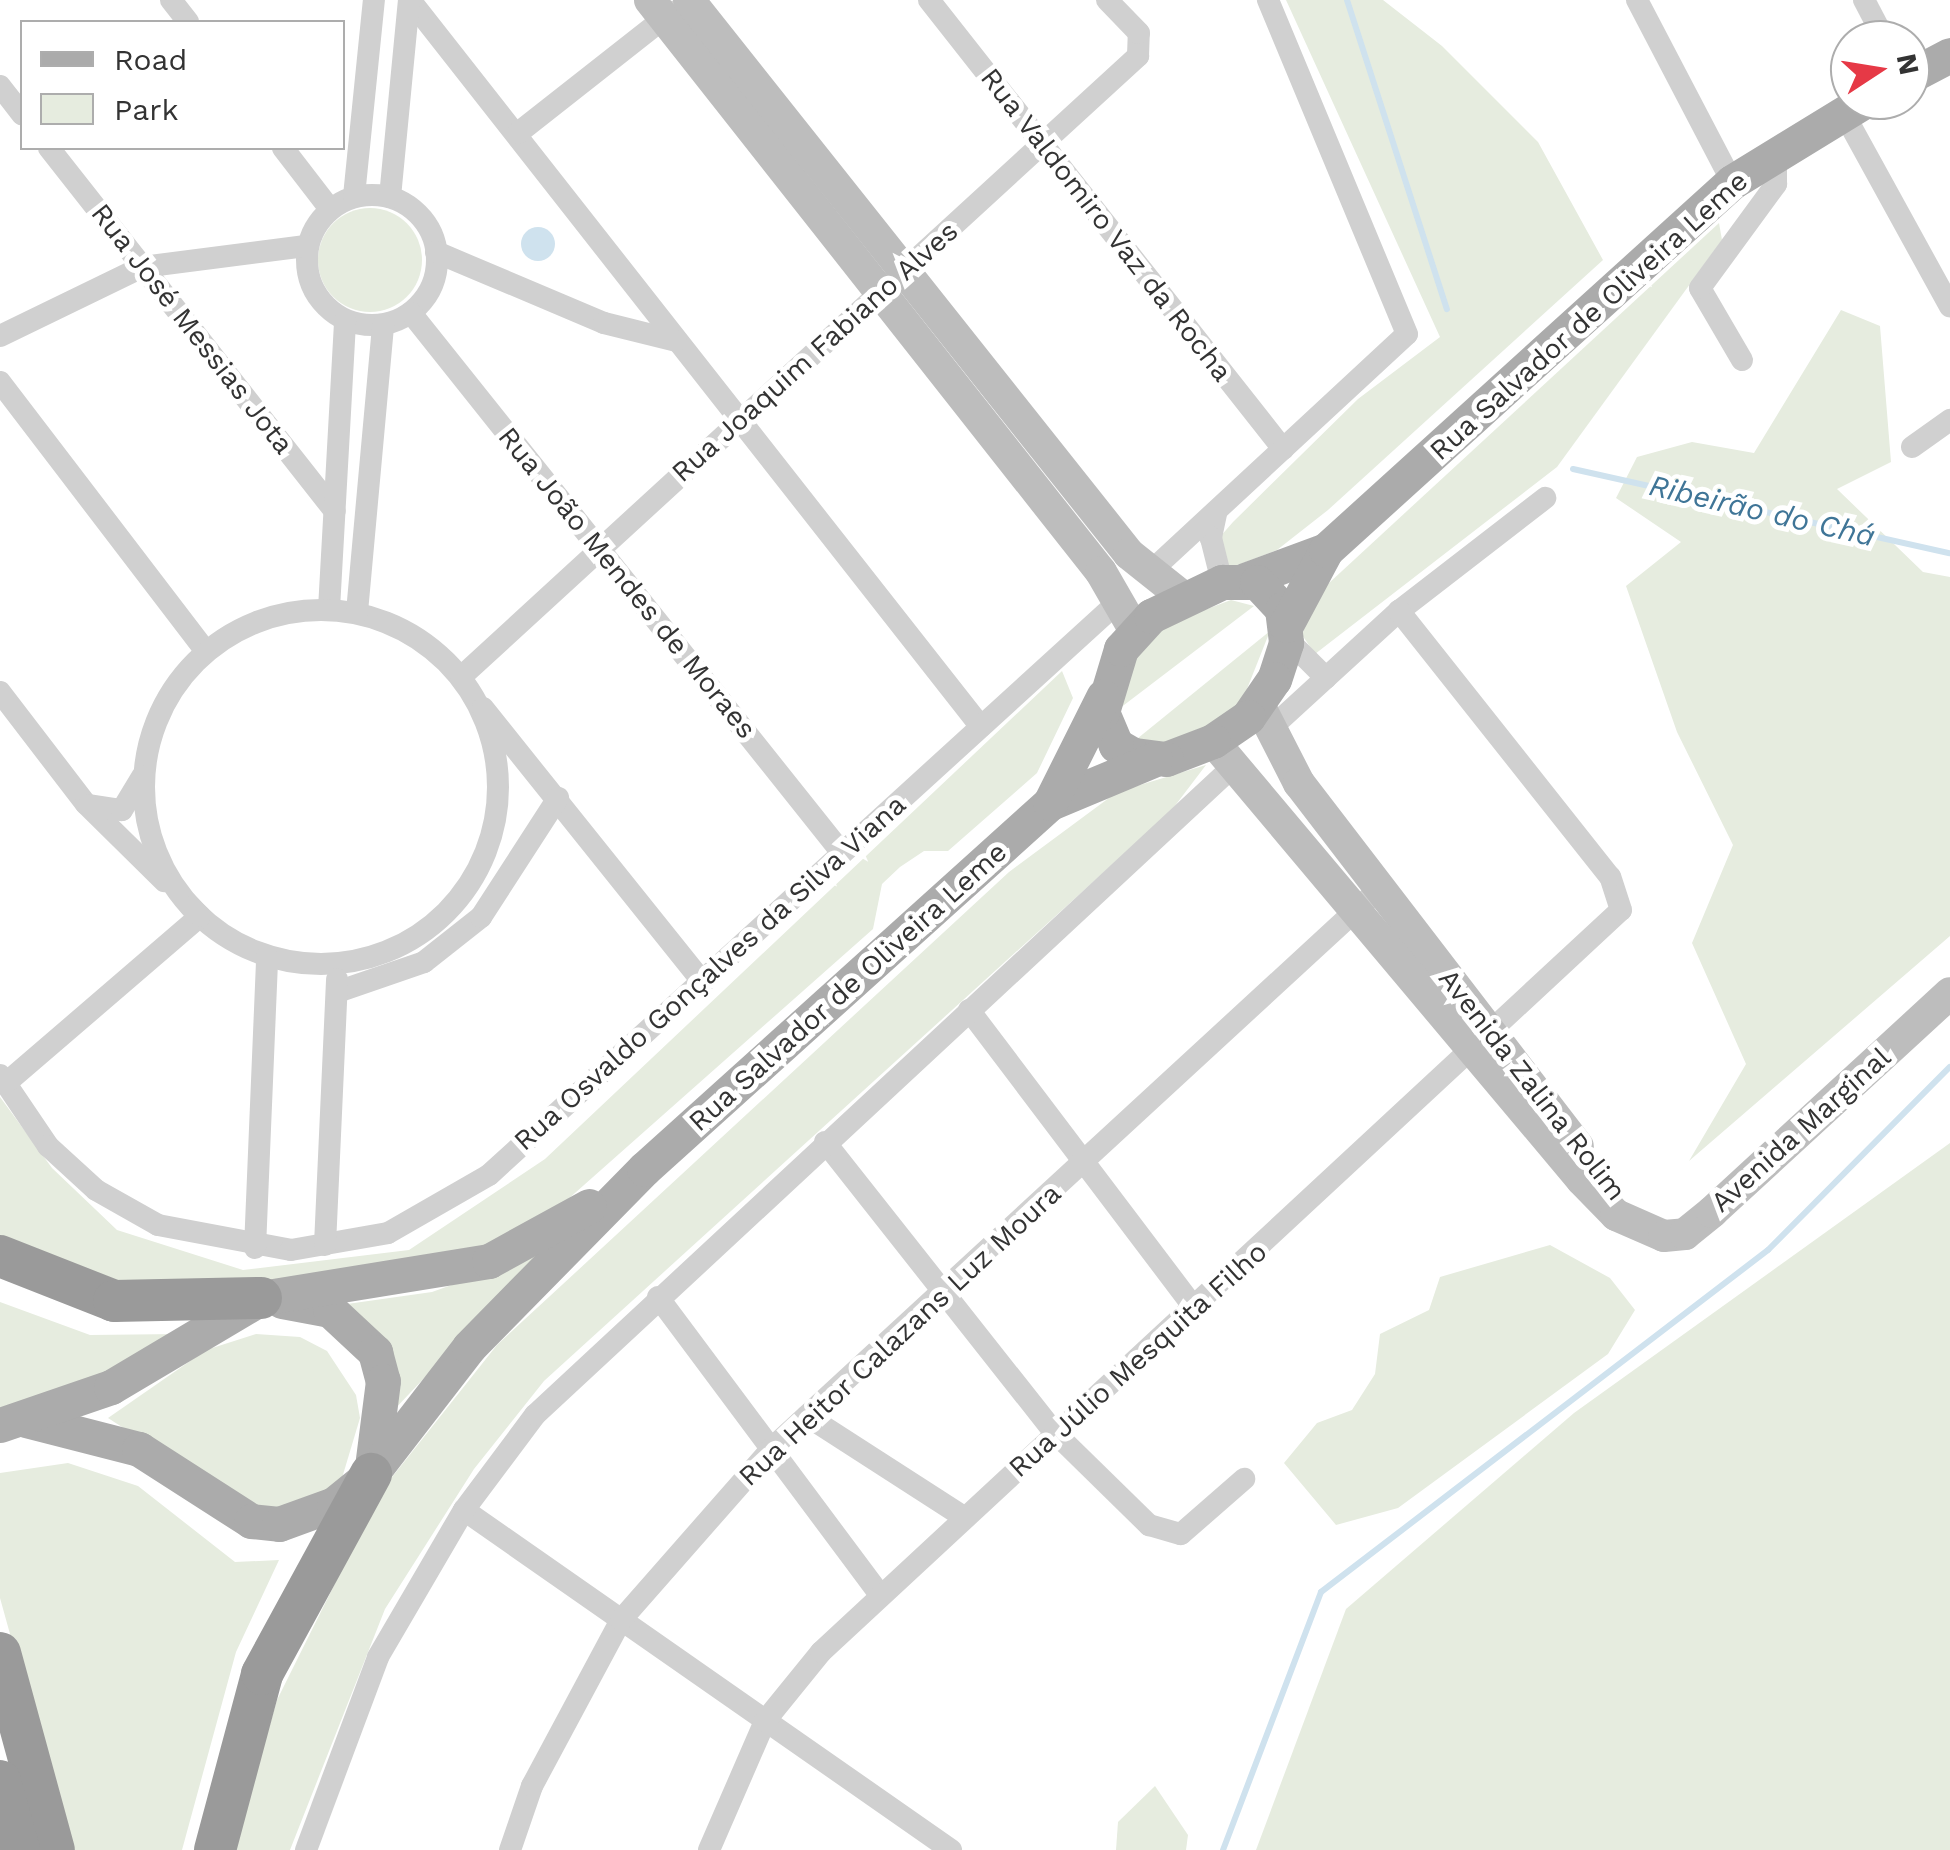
<!DOCTYPE html>
<html>
<head>
<meta charset="utf-8">
<style>
  body { margin:0 }
  #map { position:relative; width:1950px; height:1850px; overflow:hidden; background:#fff; font-family:"Work Sans",sans-serif }
  div>[style] { position:absolute }
  .green>* { inset:0; background:#e6ecdf }
  .round { border-radius:50% }
  .water>* { inset:0; background:#cfe2ee }
  .stream>* { height:6px; margin:-3px; padding:0 3px; transform-origin:3px; border-radius:3px; background:#cfe2ee }
  .street>* { height:22px; margin:-11px; padding:0 11px; transform-origin:11px; border-radius:11px; background:#d0d0d0 }
  .street>.ring { margin:-11px; padding:0; box-sizing:content-box; background:none; border:22px solid #d0d0d0; border-radius:50% }
  .secondary>* { height:32px; margin:-16px; padding:0 16px; transform-origin:16px; border-radius:16px; background:#bdbdbd }
  .primary>* { height:35px; margin:-17.5px; padding:0 17.5px; transform-origin:17.5px; border-radius:17.5px; background:#ababab }
  .highway>* { height:42px; margin:-21px; padding:0 21px; transform-origin:21px; border-radius:21px; background:#9a9a9a }
  span { translate:-50% -50%; white-space:nowrap; text-align:center; line-height:1.15; -webkit-text-stroke:10px #fff; paint-order:stroke }
  .street-label { font-size:28px; color:#333 }
  .water-label { font-size:30px; color:#3f7597; font-style:italic }
  .legend { position:absolute; left:20px; top:20px; width:325px; height:130px; box-sizing:border-box; background:#fff; border:2px solid #adadad; margin:0; padding:12px 18px; list-style:none; font-size:30px; color:#333 }
  .legend li { display:flex; align-items:center; gap:20px; height:50px }
  .legend b { width:50px; border:2px solid #adadad }
  .north { position:absolute; left:1830px; top:20px; width:100px; height:100px; box-sizing:border-box; background:#fff; border:2px solid #adadad; border-radius:50%; rotate:78deg; font-size:28px; font-weight:700; line-height:40px; text-align:center; color:#333 }
  .north::after { content:''; display:block; margin:auto; width:35px; height:45px; background:#e63946; clip-path:polygon(50% 0,100% 100%,50% 72%,0 100%) }
</style>
</head>
<body>
<div id="map">
  <div class="green">
    <i style="clip-path:polygon(1286px 0,1383px 0,1442px 46px,1538px 142px,1603px 260px,1328px 510px,1277px 550px,1227px 569px,1219px 538px,1233px 522px,1358px 399px,1440px 337px)"></i>
    <i class="round" style="left:318px;top:208px;width:104px;height:104px"></i>
    <i style="clip-path:polygon(1719px 223px,1722px 240px,1557px 467px,1315px 654px,1302px 635px,1316px 595px)"></i>
    <i style="clip-path:polygon(1841px 310px,1880px 326px,1891px 462px,1837px 489px,1923px 572px,1950px 577px,1950px 936px,1689px 1161px,1746px 1064px,1692px 943px,1733px 845px,1677px 732px,1626px 586px,1681px 542px,1616px 498px,1637px 457px,1692px 442px,1754px 453px)"></i>
    <i style="clip-path:polygon(1231px 600px,1254px 606px,1107px 718px,1138px 646px,1156px 628px)"></i>
    <i style="clip-path:polygon(1270px 631px,1241px 704px,1182px 745px,1127px 747px)"></i>
    <i style="clip-path:polygon(1062px 671px,1073px 698px,1037px 773px,948px 851px,924px 851px,900px 867px,882px 884px,873px 929px,540px 1224px,482px 1248px,277px 1284px,69px 1284px,0 1238px,0 1097px,52px 1168px,117px 1230px,243px 1270px,409px 1250px,545px 1159px)"></i>
    <i style="clip-path:polygon(1206px 765px,1171px 811px,544px 1381px,474px 1469px,385px 1609px,290px 1850px,234px 1850px,277px 1700px,381px 1491px,497px 1345px,1009px 872px,1117px 792px)"></i>
    <i style="clip-path:polygon(1950px 1143px,1950px 1850px,1256px 1850px,1346px 1609px,1574px 1413px)"></i>
    <i style="clip-path:polygon(1550px 1245px,1610px 1278px,1635px 1310px,1608px 1354px,1398px 1508px,1336px 1525px,1284px 1463px,1317px 1423px,1352px 1410px,1375px 1374px,1380px 1334px,1429px 1310px,1440px 1277px)"></i>
    <i style="clip-path:polygon(555px 1248px,510px 1287px,393px 1411px,340px 1305px,432px 1292px)"></i>
    <i style="clip-path:polygon(0 1302px,90px 1335px,179px 1334px,93px 1391px,0 1410px)"></i>
    <i style="clip-path:polygon(256px 1334px,300px 1337px,327px 1351px,356px 1395px,360px 1418px,342px 1478px,313px 1506px,254px 1512px,108px 1418px,206px 1350px)"></i>
    <i style="clip-path:polygon(68px 1463px,138px 1486px,235px 1562px,279px 1560px,236px 1652px,182px 1850px,70px 1850px,0 1598px,0 1473px)"></i>
    <i style="clip-path:polygon(1155px 1786px,1188px 1835px,1186px 1850px,1116px 1850px,1118px 1822px)"></i>
  </div>
  <div class="water">
    <i class="round" style="left:521px;top:227px;width:34px;height:34px"></i>
  </div>
  <div class="stream">
    <i style="left:1347px;top:0;width:325px;rotate:72.1deg"></i>
    <i style="left:1573px;top:469px;width:386px;rotate:12.6deg"></i>
    <i style="left:1223px;top:1850px;width:276px;rotate:-69.2deg"></i>
    <i style="left:1321px;top:1592px;width:563px;rotate:-37.42deg"></i>
    <i style="left:1768px;top:1250px;width:258px;rotate:-45.2deg"></i>
  </div>
  <div class="street">
    <i style="left:171px;top:0;width:28px;rotate:52deg"></i>
    <i style="left:410px;top:0;width:924px;rotate:51.85deg"></i>
    <i style="left:929px;top:0;width:572px;rotate:51.75deg"></i>
    <i style="left:1637px;top:0;width:205px;rotate:62.4deg"></i>
    <i style="left:1864px;top:0;width:45px;rotate:62.3deg"></i>
    <i style="left:0;top:86px;width:36px;rotate:52deg"></i>
    <i style="left:1843px;top:112px;width:222px;rotate:61.2deg"></i>
    <i style="left:518px;top:133px;width:196px;rotate:-38.2deg"></i>
    <i style="left:49px;top:148px;width:462px;rotate:51.8deg"></i>
    <i style="left:283px;top:148px;width:77px;rotate:52.4deg"></i>
    <i class="ring" style="left:307px;top:195px;width:108px;height:108px"></i>
    <i style="left:354px;top:196px;width:197px;rotate:-84.2deg"></i>
    <i style="left:390px;top:197px;width:198px;rotate:-84.5deg"></i>
    <i style="left:436px;top:252px;width:182px;rotate:22.9deg"></i>
    <i style="left:604px;top:323px;width:74px;rotate:14deg"></i>
    <i style="left:411px;top:313px;width:691px;rotate:51.4deg"></i>
    <i style="left:0;top:336px;width:158px;rotate:-25.9deg"></i>
    <i style="left:142px;top:267px;width:165px;rotate:-7.3deg"></i>
    <i style="left:1742px;top:360px;width:83px;rotate:-120.3deg"></i>
    <i style="left:1700px;top:288px;width:129px;rotate:-53.8deg"></i>
    <i style="left:1776px;top:184px;width:33px;rotate:-90deg"></i>
    <i style="left:0;top:382px;width:339px;rotate:52.6deg"></i>
    <i style="left:1912px;top:447px;width:47px;rotate:-35.4deg"></i>
    <i style="left:1216px;top:514px;width:25px;rotate:102deg"></i>
    <i style="left:1211px;top:538px;width:45px;rotate:76deg"></i>
    <i style="left:1150px;top:572px;width:350px;rotate:-42.8deg"></i>
    <i style="left:1407px;top:334px;width:362px;rotate:-112.6deg"></i>
    <i style="left:329px;top:609px;width:289px;rotate:-86.8deg"></i>
    <i class="ring" style="left:144px;top:610px;width:332px;height:332px"></i>
    <i style="left:357px;top:612px;width:288px;rotate:-84.8deg"></i>
    <i style="left:1287px;top:639px;width:55px;rotate:45deg"></i>
    <i style="left:461px;top:677px;width:919px;rotate:-42.53deg"></i>
    <i style="left:1138px;top:56px;width:23px;rotate:-88deg"></i>
    <i style="left:1139px;top:33px;width:46px;rotate:-134.1deg"></i>
    <i style="left:0;top:692px;width:141px;rotate:52.5deg"></i>
    <i style="left:86px;top:804px;width:110px;rotate:44.6deg"></i>
    <i style="left:483px;top:708px;width:352px;rotate:51.3deg"></i>
    <i style="left:1269px;top:730px;width:176px;rotate:-42.5deg"></i>
    <i style="left:1399px;top:611px;width:185px;rotate:-37.7deg"></i>
    <i style="left:89px;top:805px;width:33px;rotate:9deg"></i>
    <i style="left:122px;top:810px;width:39px;rotate:-59deg"></i>
    <i style="left:337px;top:992px;width:92px;rotate:-19deg"></i>
    <i style="left:424px;top:962px;width:73px;rotate:-38.3deg"></i>
    <i style="left:481px;top:917px;width:142px;rotate:-57.1deg"></i>
    <i style="left:969px;top:1010px;width:375px;rotate:52.9deg"></i>
    <i style="left:0;top:1075px;width:86px;rotate:55.9deg"></i>
    <i style="left:48px;top:1146px;width:65px;rotate:42.5deg"></i>
    <i style="left:96px;top:1190px;width:71px;rotate:29.4deg"></i>
    <i style="left:158px;top:1225px;width:135px;rotate:10.6deg"></i>
    <i style="left:291px;top:1250px;width:98px;rotate:-9.9deg"></i>
    <i style="left:388px;top:1233px;width:116px;rotate:-29.9deg"></i>
    <i style="left:489px;top:1175px;width:851px;rotate:-42.33deg"></i>
    <i style="left:5px;top:1084px;width:257px;rotate:-40.7deg"></i>
    <i style="left:200px;top:916px;width:13px;rotate:-135deg"></i>
    <i style="left:825px;top:1142px;width:371px;rotate:51.7deg"></i>
    <i style="left:1055px;top:1433px;width:132px;rotate:44.4deg"></i>
    <i style="left:1149px;top:1525px;width:33px;rotate:16deg"></i>
    <i style="left:1181px;top:1534px;width:84px;rotate:-41.1deg"></i>
    <i style="left:325px;top:1245px;width:266px;rotate:-87.4deg"></i>
    <i style="left:255px;top:1248px;width:292px;rotate:-87.6deg"></i>
    <i style="left:658px;top:1297px;width:370px;rotate:53.3deg"></i>
    <i style="left:807px;top:1416px;width:187px;rotate:32.8deg"></i>
    <i style="left:464px;top:1510px;width:594px;rotate:34.92deg"></i>
    <i style="left:306px;top:1850px;width:206px;rotate:-69.5deg"></i>
    <i style="left:378px;top:1657px;width:170px;rotate:-59.7deg"></i>
    <i style="left:464px;top:1510px;width:119px;rotate:-53.2deg"></i>
    <i style="left:535px;top:1415px;width:958px;rotate:-42.89deg"></i>
    <i style="left:510px;top:1850px;width:68px;rotate:-71deg"></i>
    <i style="left:532px;top:1786px;width:188px;rotate:-61.8deg"></i>
    <i style="left:621px;top:1620px;width:230px;rotate:-48.7deg"></i>
    <i style="left:773px;top:1447px;width:825px;rotate:-42.64deg"></i>
    <i style="left:709px;top:1850px;width:141px;rotate:-66.5deg"></i>
    <i style="left:765px;top:1721px;width:89px;rotate:-50.9deg"></i>
    <i style="left:821px;top:1652px;width:1091px;rotate:-42.85deg"></i>
    <i style="left:1621px;top:910px;width:35px;rotate:-108deg"></i>
    <i style="left:1610px;top:877px;width:340px;rotate:-128.4deg"></i>
  </div>
  <div class="secondary">
    <i style="left:650px;top:0;width:728px;rotate:51.75deg"></i>
    <i style="left:1101px;top:572px;width:68px;rotate:60deg"></i>
    <i style="left:689px;top:0;width:707px;rotate:51.54deg"></i>
    <i style="left:1129px;top:554px;width:69px;rotate:38.5deg"></i>
    <i style="left:1259px;top:705px;width:88px;rotate:62.9deg"></i>
    <i style="left:1299px;top:783px;width:458px;rotate:52.5deg"></i>
    <i style="left:1213px;top:741px;width:573px;rotate:49.95deg"></i>
    <i style="left:1582px;top:1180px;width:49px;rotate:45.8deg"></i>
    <i style="left:1616px;top:1215px;width:52px;rotate:23.6deg"></i>
    <i style="left:1664px;top:1236px;width:21px;rotate:-5deg"></i>
    <i style="left:1685px;top:1234px;width:35px;rotate:-39deg"></i>
    <i style="left:1712px;top:1212px;width:323px;rotate:-42.6deg"></i>
  </div>
  <div class="primary">
    <i style="left:1910px;top:76px;width:45px;rotate:-27.7deg"></i>
    <i style="left:1245px;top:580px;width:86px;rotate:-20.3deg"></i>
    <i style="left:1222px;top:582px;width:35px"></i>
    <i style="left:1257px;top:582px;width:37px;rotate:47deg"></i>
    <i style="left:1282px;top:609px;width:34px;rotate:83deg"></i>
    <i style="left:1286px;top:643px;width:38px;rotate:108deg"></i>
    <i style="left:1274px;top:679px;width:46px;rotate:124.4deg"></i>
    <i style="left:1248px;top:717px;width:42px;rotate:145.6deg"></i>
    <i style="left:1213px;top:741px;width:50px;rotate:159deg"></i>
    <i style="left:1166px;top:759px;width:33px;rotate:-173deg"></i>
    <i style="left:1133px;top:755px;width:20px;rotate:-150deg"></i>
    <i style="left:1116px;top:745px;width:36px;rotate:-113deg"></i>
    <i style="left:1102px;top:712px;width:66px;rotate:-73.2deg"></i>
    <i style="left:1121px;top:649px;width:45px;rotate:-47.7deg"></i>
    <i style="left:1151px;top:616px;width:79px;rotate:-25.6deg"></i>
    <i style="left:1286px;top:625px;width:85px;rotate:-61.9deg"></i>
    <i style="left:1326px;top:550px;width:548px;rotate:-42.19deg"></i>
    <i style="left:1732px;top:182px;width:157px;rotate:-31.5deg"></i>
    <i style="left:1050px;top:803px;width:114px;rotate:-22.7deg"></i>
    <i style="left:282px;top:1301px;width:49px;rotate:10.6deg"></i>
    <i style="left:330px;top:1310px;width:62px;rotate:43deg"></i>
    <i style="left:375px;top:1352px;width:30px;rotate:75deg"></i>
    <i style="left:383px;top:1381px;width:87px;rotate:97.3deg"></i>
    <i style="left:26px;top:1420px;width:117px;rotate:14.4deg"></i>
    <i style="left:139px;top:1449px;width:133px;rotate:32.7deg"></i>
    <i style="left:251px;top:1521px;width:28px;rotate:6deg"></i>
    <i style="left:279px;top:1524px;width:59px;rotate:-20deg"></i>
    <i style="left:334px;top:1504px;width:48px;rotate:-39deg"></i>
    <i style="left:371px;top:1474px;width:160px;rotate:-52.3deg"></i>
    <i style="left:469px;top:1347px;width:250px;rotate:-45.5deg"></i>
    <i style="left:644px;top:1169px;width:547px;rotate:-42.03deg"></i>
    <i style="left:1050px;top:803px;width:119px;rotate:-63.4deg"></i>
    <i style="left:0;top:1425px;width:117px;rotate:-18.9deg"></i>
    <i style="left:111px;top:1387px;width:174px;rotate:-30.7deg"></i>
    <i style="left:261px;top:1298px;width:231px;rotate:-9.2deg"></i>
    <i style="left:489px;top:1261px;width:114px;rotate:-28.8deg"></i>
  </div>
  <div class="highway">
    <i style="left:0;top:1256px;width:123px;rotate:21.5deg"></i>
    <i style="left:114px;top:1301px;width:147px;rotate:-1.2deg"></i>
    <i style="left:0;top:1653px;width:204px;rotate:74.7deg"></i>
    <i style="left:0;top:1781px;width:72px;rotate:74.6deg"></i>
    <i style="left:215px;top:1850px;width:182px;rotate:-75deg"></i>
    <i style="left:262px;top:1674px;width:228px;rotate:-61.4deg"></i>
  </div>
  <div class="street-label">
    <span style="left:1106px;top:225px;rotate:52deg">Rua Valdomiro Vaz da Rocha</span>
    <span style="left:1589px;top:316px;rotate:-42deg">Rua Salvador de Oliveira Leme</span>
    <span style="left:192px;top:329px;rotate:52deg">Rua José Messias Jota</span>
    <span style="left:815px;top:352px;rotate:-42deg">Rua Joaquim Fabiano Alves</span>
    <span style="left:627px;top:583px;rotate:51deg">Rua João Mendes de Moraes</span>
    <span style="left:710px;top:973px;rotate:-42deg">Rua Osvaldo Gonçalves da Silva Viana</span>
    <span style="left:848px;top:987px;rotate:-42deg">Rua Salvador de Oliveira Leme</span>
    <span style="left:1532px;top:1085px;rotate:52deg">Avenida Zalina Rolim</span>
    <span style="left:1801px;top:1130px;rotate:-42deg">Avenida Marginal</span>
    <span style="left:900px;top:1335px;rotate:-43deg">Rua Heitor Calazans Luz Moura</span>
    <span style="left:1138px;top:1360px;rotate:-42deg">Rua Júlio Mesquita Filho</span>
  </div>
  <div class="water-label">
    <span style="left:1762px;top:511px;rotate:13deg">Ribeirão do Chá</span>
  </div>
  <ul class="legend">
  <li><b style="height:12px;background:#ababab"></b>Road</li>
  <li><b style="height:28px;background:#e6ecdf"></b>Park</li>
  </ul>
  <div class="north">N</div>
</div>
</body>
</html>
